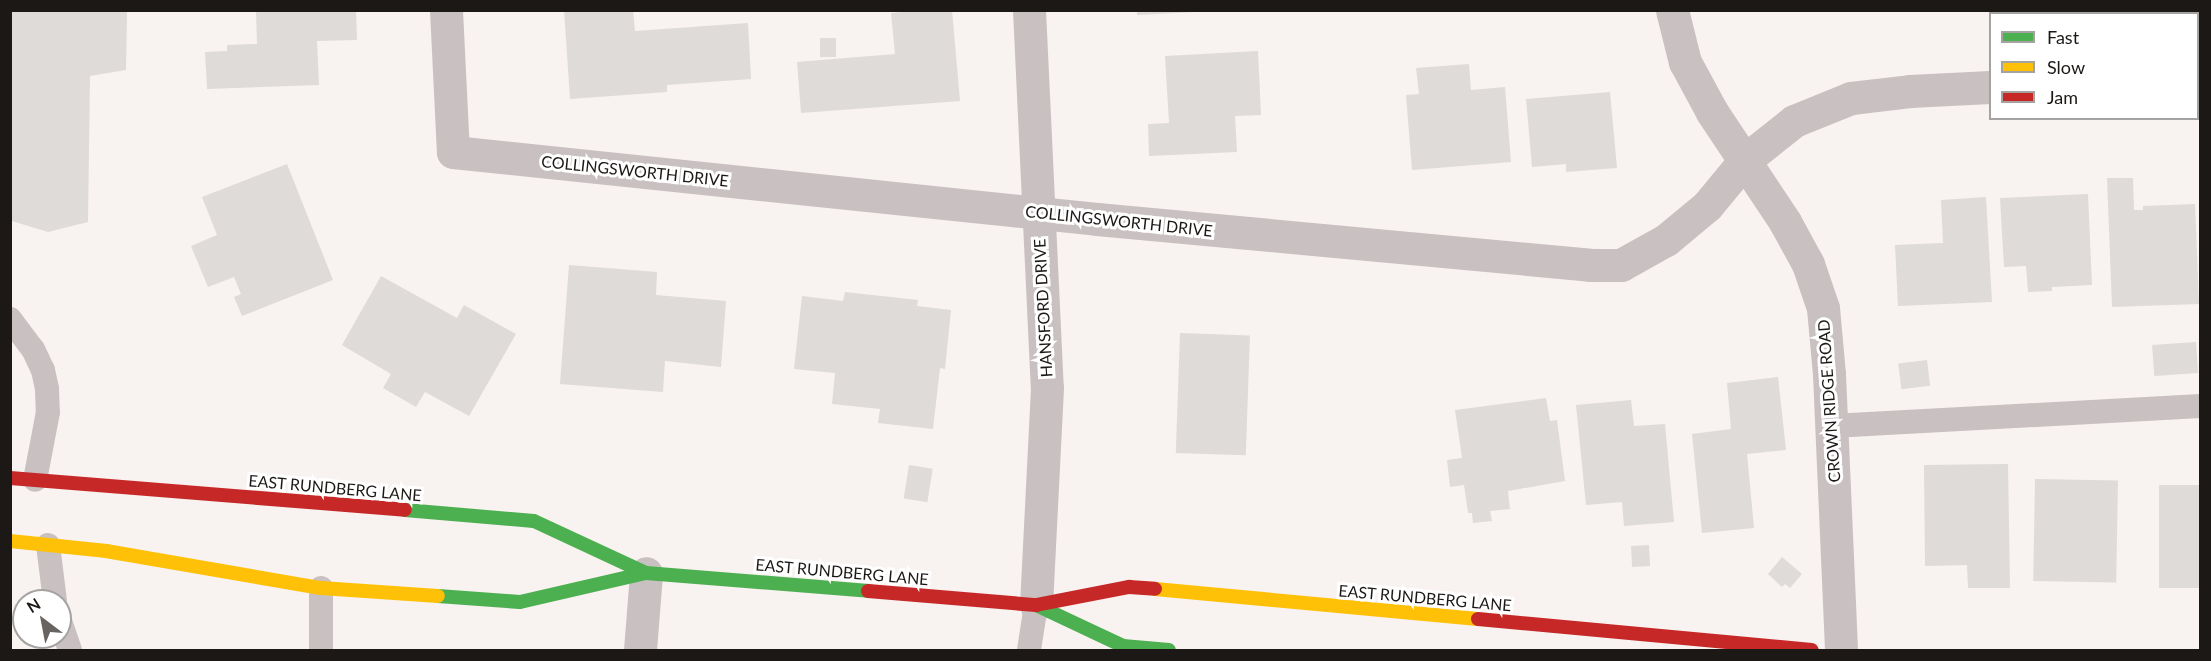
<!DOCTYPE html>
<style>
body{margin:0}
#map{position:relative;width:2211px;height:661px;overflow:hidden;background:#f8f2f0;font-family:Lato,sans-serif}
div>[style]{position:absolute}
[style*='--x']{left:calc(var(--x)*1px);top:calc(var(--y)*1px);width:calc(var(--w)*1px);rotate:calc(var(--a)*1deg)}
.building>*{inset:0;background:#dfdbd9;transform-origin:0 0}
.lane>*{height:24px;margin:-12px;padding:0 12px;transform-origin:12px;border-radius:12px;background:#c9c1c1}
.street>*{height:33px;margin:-16.5px;padding:0 16.5px;transform-origin:16.5px;border-radius:16.5px;background:#c9c1c1}
.fast>*{height:14px;margin:-7px;padding:0 7px;transform-origin:7px;border-radius:7px;background:#4caf50}
.slow>*{height:14px;margin:-7px;padding:0 7px;transform-origin:7px;border-radius:7px;background:#ffc107}
.jam>*{height:14px;margin:-7px;padding:0 7px;transform-origin:7px;border-radius:7px;background:#c62828}
span{translate:-50% -50%;white-space:nowrap;text-align:center;line-height:1.15;-webkit-text-stroke:6px #fff;paint-order:stroke}
.street-label{font-size:16px;color:#1b1816}
.frame{position:absolute;inset:0;border:12px solid #1b1816;pointer-events:none}
.legend{position:absolute;left:1989px;top:12px;width:210px;height:108px;box-sizing:border-box;background:#fff;border:2px solid #a4a3a2;margin:0;padding:8px 10px;list-style:none;font-size:18px;color:#1b1816}
.legend li{display:flex;align-items:center;gap:12px;height:30px}
.legend b{width:30px;border:2px solid #a4a3a2}
.north{position:absolute;left:12px;top:589px;width:60px;height:60px;box-sizing:border-box;background:#fff;border:2px solid #a4a3a2;border-radius:50%;rotate:328deg;font-size:16px;font-weight:700;line-height:24px;text-align:center;color:#1b1816}
.north::after{content:'';display:block;margin:auto;width:21px;height:27px;background:#686462;clip-path:polygon(50% 0,100% 100%,50% 72%,0 100%)}
</style>
<div id="map">
<div class="building">
<div style="clip-path:polygon(10px 10px,127px 10px,126px 70px,90px 76px,88px 222px,48px 232px,12px 221px)"></div>
<div style="clip-path:polygon(256px 10px,356px 10px,357px 40px,317px 41px,319px 85px,207px 89px,205px 52px,227px 51px,227px 45px,257px 44px)"></div>
<div style="clip-path:polygon(564px 10px,633px 10px,635px 31px,748px 23px,751px 79px,667px 85px,667px 92px,570px 99px)"></div>
<div style="clip-path:polygon(925px 10px,952px 10px,960px 101px,801px 113px,797px 62px,895px 54px,891px 13px)"></div>
<div style="clip-path:polygon(1137px 10px,1196px 10px,1196px 12px,1137px 15px)"></div>
<div style="left:820px;top:38px;width:16px;height:19px"></div>
<div style="clip-path:polygon(1258px 51px,1261px 115px,1235px 116px,1237px 152px,1149px 156px,1148px 124px,1169px 123px,1165px 56px)"></div>
<div style="clip-path:polygon(1469px 64px,1471px 90px,1505px 87px,1511px 162px,1412px 170px,1406px 95px,1419px 94px,1416px 68px)"></div>
<div style="clip-path:polygon(1610px 92px,1617px 168px,1566px 172px,1566px 164px,1532px 167px,1526px 99px)"></div>
<div style="clip-path:polygon(287px 164px,333px 280px,242px 316px,234px 297px,241px 294px,234px 277px,208px 287px,191px 246px,217px 235px,202px 197px)"></div>
<div style="clip-path:polygon(2107px 178px,2133px 178px,2134px 210px,2143px 210px,2143px 206px,2195px 204px,2199px 304px,2112px 307px)"></div>
<div style="clip-path:polygon(2088px 194px,2092px 285px,2052px 287px,2052px 291px,2028px 292px,2026px 266px,2004px 267px,2000px 198px)"></div>
<div style="clip-path:polygon(1986px 197px,1992px 302px,1898px 306px,1895px 245px,1943px 243px,1941px 200px)"></div>
<div style="clip-path:polygon(569px 265px,657px 272px,656px 295px,726px 301px,721px 367px,665px 361px,663px 392px,560px 384px)"></div>
<div style="clip-path:polygon(381px 276px,457px 318px,464px 305px,516px 334px,469px 416px,425px 392px,416px 407px,383px 388px,391px 374px,342px 345px)"></div>
<div style="clip-path:polygon(845px 292px,918px 300px,917px 306px,951px 310px,945px 369px,940px 368px,933px 429px,878px 423px,880px 409px,832px 404px,835px 373px,794px 369px,802px 296px,843px 301px)"></div>
<div style="left:1180px;top:333px;width:70px;height:120px;rotate:2deg"></div>
<div style="left:2196px;top:342px;width:31px;height:44px;rotate:86deg"></div>
<div style="left:1927px;top:360px;width:26px;height:29px;rotate:83deg"></div>
<div style="clip-path:polygon(1778px 377px,1786px 450px,1747px 454px,1754px 528px,1702px 533px,1692px 434px,1731px 429px,1727px 383px)"></div>
<div style="clip-path:polygon(1546px 398px,1550px 421px,1557px 420px,1565px 481px,1508px 491px,1510px 509px,1490px 511px,1492px 521px,1473px 523px,1472px 513px,1468px 513px,1464px 485px,1450px 487px,1447px 460px,1462px 458px,1455px 410px)"></div>
<div style="clip-path:polygon(1631px 400px,1634px 426px,1665px 424px,1674px 522px,1624px 526px,1622px 502px,1586px 505px,1576px 405px)"></div>
<div style="clip-path:polygon(2008px 464px,2010px 588px,1968px 588px,1967px 565px,1925px 566px,1924px 465px)"></div>
<div style="left:909px;top:465px;width:24px;height:34px;rotate:9deg"></div>
<div style="left:2035px;top:479px;width:83px;height:102px;rotate:1deg"></div>
<div style="left:2159px;top:485px;width:41px;height:103px"></div>
<div style="left:1649px;top:545px;width:21px;height:18px;rotate:87deg"></div>
<div style="clip-path:polygon(1782px 557px,1802px 574px,1790px 588px,1785px 584px,1782px 587px,1768px 574px)"></div>
</div>
<div class="lane">
<div style="--x:10;--y:319;--w:38;--a:53"></div>
<div style="--x:33;--y:349;--w:23;--a:65"></div>
<div style="--x:43;--y:370;--w:19;--a:78"></div>
<div style="--x:47;--y:389;--w:23;--a:88"></div>
<div style="--x:48;--y:412;--w:69;--a:100.8"></div>
<div style="--x:1832;--y:426;--w:369;--a:-3.1"></div>
<div style="--x:48;--y:545;--w:56;--a:82.9"></div>
<div style="--x:60;--y:621;--w:31;--a:71"></div>
<div style="--x:321;--y:650;--w:62;--a:-90"></div>
<div style="--x:1029;--y:650;--w:46;--a:-81.2"></div>
</div>
<div class="street">
<div style="--x:446;--y:10;--w:142;--a:87.2"></div>
<div style="--x:453;--y:152;--w:647;--a:5.94"></div>
<div style="--x:1097;--y:219;--w:495;--a:5.3"></div>
<div style="--x:1590;--y:265;--w:31;--a:0"></div>
<div style="--x:1621;--y:265;--w:51;--a:-29.1"></div>
<div style="--x:1666;--y:240;--w:53;--a:-39.7"></div>
<div style="--x:1707;--y:206;--w:60;--a:-50.4"></div>
<div style="--x:1745;--y:160;--w:63;--a:-38.5"></div>
<div style="--x:1794;--y:121;--w:61;--a:-22"></div>
<div style="--x:1851;--y:98;--w:59;--a:-6.8"></div>
<div style="--x:1910;--y:91;--w:80;--a:-2.9"></div>
<div style="--x:1029;--y:10;--w:378;--a:87.3"></div>
<div style="--x:1047;--y:388;--w:217;--a:92.9"></div>
<div style="--x:1672;--y:10;--w:54;--a:76"></div>
<div style="--x:1685;--y:62;--w:57;--a:61.6"></div>
<div style="--x:1712;--y:112;--w:132;--a:56.4"></div>
<div style="--x:1785;--y:222;--w:48;--a:61.3"></div>
<div style="--x:1808;--y:264;--w:46;--a:71.2"></div>
<div style="--x:1823;--y:308;--w:66;--a:84.8"></div>
<div style="--x:1829;--y:374;--w:276;--a:87.5"></div>
<div style="--x:2198;--y:77;--w:2;--a:0"></div>
<div style="--x:640;--y:650;--w:77;--a:-85.5"></div>
</div>
<div class="fast">
<div style="--x:405;--y:510;--w:129;--a:4.9"></div>
<div style="--x:534;--y:521;--w:123;--a:24.9"></div>
<div style="--x:438;--y:596;--w:82;--a:4.2"></div>
<div style="--x:520;--y:602;--w:129;--a:-13"></div>
<div style="--x:646;--y:573;--w:223;--a:4.6"></div>
<div style="--x:1036;--y:605;--w:96;--a:25.2"></div>
<div style="--x:1123;--y:646;--w:46;--a:5"></div>
</div>
<div class="slow">
<div style="--x:10;--y:541;--w:97;--a:5.9"></div>
<div style="--x:106;--y:551;--w:218;--a:9.8"></div>
<div style="--x:321;--y:588;--w:117;--a:3.9"></div>
<div style="--x:1155;--y:589;--w:324;--a:5.3"></div>
</div>
<div class="jam">
<div style="--x:10;--y:478;--w:396;--a:4.6"></div>
<div style="--x:868;--y:591;--w:169;--a:4.8"></div>
<div style="--x:1036;--y:605;--w:95;--a:-11"></div>
<div style="--x:1129;--y:587;--w:26;--a:4"></div>
<div style="--x:1478;--y:619;--w:335;--a:5.3"></div>
</div>
<div class="street-label">
<span style="left:635px;top:171px;rotate:6deg">COLLINGSWORTH DRIVE</span>
<span style="left:1119px;top:221px;rotate:6deg">COLLINGSWORTH DRIVE</span>
<span style="left:1043px;top:308px;rotate:-93deg">HANSFORD DRIVE</span>
<span style="left:1829px;top:401px;rotate:-94deg">CROWN RIDGE ROAD</span>
<span style="left:335px;top:488px;rotate:5deg">EAST RUNDBERG LANE</span>
<span style="left:842px;top:572px;rotate:5deg">EAST RUNDBERG LANE</span>
<span style="left:1425px;top:598px;rotate:5deg">EAST RUNDBERG LANE</span>
</div>
<div class="frame"></div>
<ul class="legend">
<li><b style="height:8px;background:#4caf50"></b>Fast</li>
<li><b style="height:8px;background:#ffc107"></b>Slow</li>
<li><b style="height:8px;background:#c62828"></b>Jam</li>
</ul>
<div class="north">N</div>
</div>
